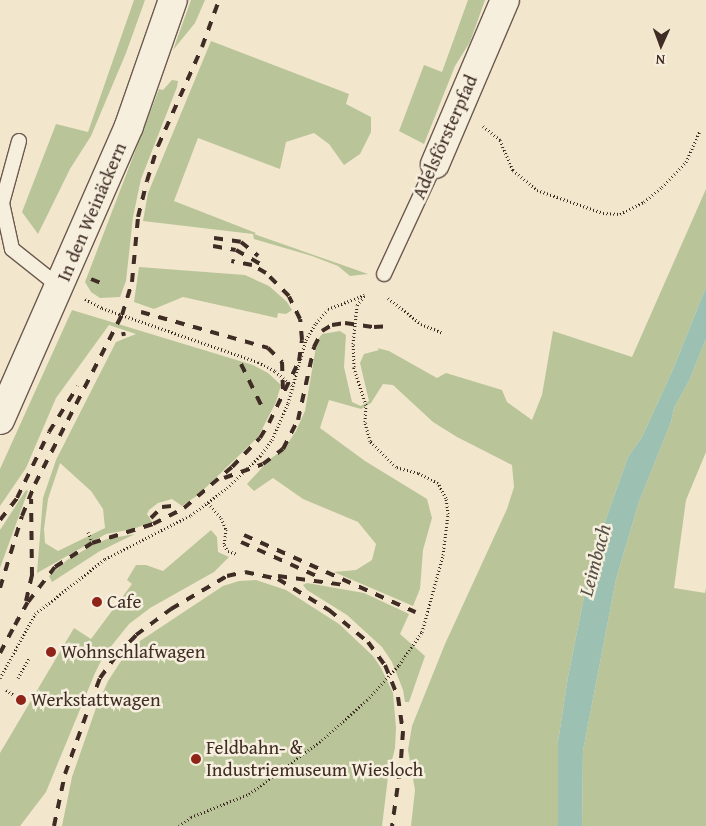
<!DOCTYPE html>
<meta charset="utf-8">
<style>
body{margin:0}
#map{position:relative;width:706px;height:826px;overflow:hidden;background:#f2e6cd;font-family:"Gentium Book Plus",serif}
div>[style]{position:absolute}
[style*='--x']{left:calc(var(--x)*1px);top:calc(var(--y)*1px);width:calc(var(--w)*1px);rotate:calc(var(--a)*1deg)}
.green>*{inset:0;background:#b9c599}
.water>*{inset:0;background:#9cc0b1}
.path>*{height:3px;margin-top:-1.5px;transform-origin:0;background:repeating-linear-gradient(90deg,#3f2c25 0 1px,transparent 0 3.5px)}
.roads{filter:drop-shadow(1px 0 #6c5a4f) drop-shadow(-1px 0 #6c5a4f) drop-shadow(0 1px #6c5a4f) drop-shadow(0 -1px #6c5a4f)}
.lane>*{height:14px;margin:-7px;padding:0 7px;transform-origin:7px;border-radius:7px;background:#f7efde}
.street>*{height:28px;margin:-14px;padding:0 14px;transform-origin:14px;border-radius:14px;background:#f7efde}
.rail>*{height:4px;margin-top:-2px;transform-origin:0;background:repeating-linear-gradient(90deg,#3f2c25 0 9px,transparent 0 18px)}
.dots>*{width:14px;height:14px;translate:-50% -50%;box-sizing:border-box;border:2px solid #f7efde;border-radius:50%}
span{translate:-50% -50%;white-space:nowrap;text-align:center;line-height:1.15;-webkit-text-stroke:5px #f7efde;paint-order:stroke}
.street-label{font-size:19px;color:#3f2c25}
.poi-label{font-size:19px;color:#3f2c25}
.left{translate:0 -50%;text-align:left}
.water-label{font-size:20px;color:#565148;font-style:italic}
.north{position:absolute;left:636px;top:20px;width:50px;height:50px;-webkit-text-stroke:4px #f7efde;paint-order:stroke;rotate:182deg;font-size:14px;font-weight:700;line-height:20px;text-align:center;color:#3f2c25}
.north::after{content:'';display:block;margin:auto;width:18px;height:22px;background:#3f2c25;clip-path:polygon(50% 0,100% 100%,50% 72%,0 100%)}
</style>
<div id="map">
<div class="green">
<div style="clip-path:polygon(134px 0,145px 0,126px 53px,91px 136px,70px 169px,38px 234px,22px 212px,56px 124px,88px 132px)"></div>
<div style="clip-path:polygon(191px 0,205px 0,195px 23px,173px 50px)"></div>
<div style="clip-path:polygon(468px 0,485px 0,470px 42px,455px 66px,424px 144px,399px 131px,424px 65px,442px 72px)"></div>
<div style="clip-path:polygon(211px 41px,349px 94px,346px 104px,371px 117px,371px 132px,360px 154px,344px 165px,329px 144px,314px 133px,286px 142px,280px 169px,198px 138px,174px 201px,256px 233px,254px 234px,368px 274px,350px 276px,338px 266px,312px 256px,254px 239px,253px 234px,143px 221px,148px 193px)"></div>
<div style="clip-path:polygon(172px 80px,178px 81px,177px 87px,141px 179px,133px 217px,126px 281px,120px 297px,100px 298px,91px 292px,85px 282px,159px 89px,163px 90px)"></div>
<div style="clip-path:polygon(706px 189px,706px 287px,674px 367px,642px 437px,628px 457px,606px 519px,587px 582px,568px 677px,558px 742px,558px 826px,411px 826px,415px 790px,408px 750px,412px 726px,445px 644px,507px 509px,514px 487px,512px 465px,457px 437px,433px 422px,393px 385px,383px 384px,371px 403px,361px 409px,329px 400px,320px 428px,365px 461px,427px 499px,432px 518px,423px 550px,420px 589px,413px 606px,334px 572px,356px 570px,372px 560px,376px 544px,358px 522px,303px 499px,273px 478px,254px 491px,247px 484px,270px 459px,284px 449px,296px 431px,305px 411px,317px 341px,322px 334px,340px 331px,346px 335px,344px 367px,352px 402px,361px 406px,369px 401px,360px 363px,364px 354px,379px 350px,377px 348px,389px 351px,437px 378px,446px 373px,502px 390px,507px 402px,532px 420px,542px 395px,553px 331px,632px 357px)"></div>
<div style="clip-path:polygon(139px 267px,245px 275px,269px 286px,287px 302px,292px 310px,286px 314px,278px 313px,277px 318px,183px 297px,154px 309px,134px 302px)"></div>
<div style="clip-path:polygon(evenodd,72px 310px,253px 365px,268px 373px,281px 385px,276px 402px,258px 437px,198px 495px,182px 506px,172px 499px,158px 503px,149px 510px,147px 514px,152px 522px,133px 529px,106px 534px,37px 573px,43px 498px,56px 460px,116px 342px,136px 334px,109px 325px,56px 398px,26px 468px,0 506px,0 469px,72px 310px,60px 463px,91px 491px,103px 509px,105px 528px,58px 551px,45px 543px,44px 529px,48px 499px,60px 463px)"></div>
<div style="clip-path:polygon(706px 339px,706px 452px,686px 500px,674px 588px,705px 593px,706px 588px,706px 826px,582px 826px,583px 751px,616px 579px,639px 502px,671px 422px,674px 408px,689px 381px)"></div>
<div style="clip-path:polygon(26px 490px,28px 491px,0 568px,0 530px)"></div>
<div style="clip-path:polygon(211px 530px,217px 537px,218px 552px,229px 557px,214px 572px,150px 608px,129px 624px,104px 655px,95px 673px,46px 792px,20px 826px,0 826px,0 753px,74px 628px,91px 639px,132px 584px,127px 580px,136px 565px,146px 565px,163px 571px)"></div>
<div style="clip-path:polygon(135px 534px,100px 551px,52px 582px,49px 576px,67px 560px,93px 545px,107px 539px)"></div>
<div style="clip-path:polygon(256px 580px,286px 590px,339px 624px,373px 656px,381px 668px,393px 693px,396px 728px,395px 748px,388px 777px,382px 826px,62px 826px,72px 777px,96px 708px,108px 681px,123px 658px,140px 641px,223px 586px,239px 581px)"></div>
<div style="clip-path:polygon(307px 583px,364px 593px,409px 614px,400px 634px,425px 656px,409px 702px,405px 702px,403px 690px,392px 662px,382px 647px,347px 615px,307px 590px,303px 585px)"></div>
</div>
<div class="water">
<div style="clip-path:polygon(706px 287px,706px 339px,689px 381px,674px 408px,671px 422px,639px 502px,616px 579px,583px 751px,582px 826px,558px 826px,558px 742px,568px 677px,587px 582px,606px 519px,628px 457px,642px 437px,674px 367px)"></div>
</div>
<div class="path">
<div style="--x:483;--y:126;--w:22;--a:39"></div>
<div style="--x:500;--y:140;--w:33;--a:67"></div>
<div style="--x:513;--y:170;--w:31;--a:40"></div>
<div style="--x:537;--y:190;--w:70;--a:19.2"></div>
<div style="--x:603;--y:213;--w:17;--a:3"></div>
<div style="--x:620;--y:214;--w:27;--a:-27"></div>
<div style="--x:644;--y:202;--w:23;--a:-40"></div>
<div style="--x:662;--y:187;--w:35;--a:-46"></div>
<div style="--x:686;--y:162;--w:34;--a:-66"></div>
<div style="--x:388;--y:298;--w:42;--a:38.2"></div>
<div style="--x:421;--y:324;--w:22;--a:22"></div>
<div style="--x:85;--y:299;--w:19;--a:28"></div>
<div style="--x:102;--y:308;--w:165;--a:19.1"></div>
<div style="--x:258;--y:362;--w:19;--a:28"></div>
<div style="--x:275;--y:371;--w:23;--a:40"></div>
<div style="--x:208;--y:503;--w:20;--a:49"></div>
<div style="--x:221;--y:518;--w:12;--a:66"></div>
<div style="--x:226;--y:529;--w:16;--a:97"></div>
<div style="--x:224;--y:545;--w:7;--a:56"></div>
<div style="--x:228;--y:551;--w:9;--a:18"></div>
<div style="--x:88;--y:532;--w:8;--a:67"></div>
<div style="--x:0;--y:678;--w:73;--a:-61.3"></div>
<div style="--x:35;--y:614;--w:89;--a:-38.2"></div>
<div style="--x:105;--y:559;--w:97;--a:-27.1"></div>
<div style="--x:191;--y:515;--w:45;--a:-36.9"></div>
<div style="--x:227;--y:488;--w:46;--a:-44.1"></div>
<div style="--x:260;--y:456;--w:20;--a:-53"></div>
<div style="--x:272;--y:440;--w:40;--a:-66.6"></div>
<div style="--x:288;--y:403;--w:66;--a:-74.1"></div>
<div style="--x:306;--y:340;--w:20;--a:-60"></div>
<div style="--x:316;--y:323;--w:18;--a:-49"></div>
<div style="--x:328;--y:309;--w:39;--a:-21"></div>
<div style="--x:18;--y:678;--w:23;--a:-61"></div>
<div style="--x:6;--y:690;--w:9;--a:32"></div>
<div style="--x:179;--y:826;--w:15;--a:-37"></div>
<div style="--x:191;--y:817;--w:62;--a:-21.6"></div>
<div style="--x:249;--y:794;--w:91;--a:-36.5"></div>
<div style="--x:322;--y:740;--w:60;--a:-41.6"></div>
<div style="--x:367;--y:700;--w:47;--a:-47.6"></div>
<div style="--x:399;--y:665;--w:40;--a:-55.1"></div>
<div style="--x:422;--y:632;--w:80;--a:-74.7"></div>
<div style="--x:443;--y:555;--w:41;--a:-83"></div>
<div style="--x:448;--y:514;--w:16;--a:-97"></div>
<div style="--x:446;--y:498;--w:17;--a:-118"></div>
<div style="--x:438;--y:483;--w:22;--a:-153"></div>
<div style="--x:418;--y:473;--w:23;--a:-165"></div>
<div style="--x:396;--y:467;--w:37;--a:-135"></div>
<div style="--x:370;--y:441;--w:20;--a:-105"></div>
<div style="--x:365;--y:422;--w:17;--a:-87"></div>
<div style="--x:366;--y:405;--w:40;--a:-108"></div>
<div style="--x:354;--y:367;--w:23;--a:-92"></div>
<div style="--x:353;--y:344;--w:39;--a:-84"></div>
<div style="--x:357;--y:305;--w:13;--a:-51"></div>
</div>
<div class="roads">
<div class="lane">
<div style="--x:19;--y:141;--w:64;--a:105.3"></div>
<div style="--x:2;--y:203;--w:47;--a:77.7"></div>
<div style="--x:12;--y:249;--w:61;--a:38.4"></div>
<div style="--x:384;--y:274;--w:121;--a:-65.1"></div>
</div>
<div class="street">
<div style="--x:435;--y:164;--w:178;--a:-66.9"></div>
<div style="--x:0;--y:420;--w:321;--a:-66.3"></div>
<div style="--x:129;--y:126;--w:133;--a:-70.8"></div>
</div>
</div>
<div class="rail">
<div style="--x:214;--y:238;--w:27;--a:8"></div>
<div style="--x:241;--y:242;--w:22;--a:39"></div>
<div style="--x:213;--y:246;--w:23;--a:10"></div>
<div style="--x:236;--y:250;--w:30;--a:30"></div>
<div style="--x:91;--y:279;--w:16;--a:22"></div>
<div style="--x:141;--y:312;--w:132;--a:15.8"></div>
<div style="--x:268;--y:348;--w:20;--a:45"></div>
<div style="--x:282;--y:362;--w:28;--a:88"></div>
<div style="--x:374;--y:327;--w:18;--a:-3"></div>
<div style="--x:123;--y:332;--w:4;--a:76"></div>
<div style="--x:241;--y:364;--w:50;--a:63.9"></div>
<div style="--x:224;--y:478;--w:41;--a:-19.7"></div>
<div style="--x:263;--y:464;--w:25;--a:-37"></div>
<div style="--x:283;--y:449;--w:33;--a:-63"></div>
<div style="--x:298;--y:420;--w:75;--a:-77.6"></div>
<div style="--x:314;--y:347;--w:18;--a:-63"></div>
<div style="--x:322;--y:331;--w:12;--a:-31"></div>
<div style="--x:332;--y:325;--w:13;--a:-9"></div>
<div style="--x:345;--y:323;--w:28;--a:8"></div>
<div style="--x:151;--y:518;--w:16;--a:-45"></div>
<div style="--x:162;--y:507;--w:18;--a:-6"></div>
<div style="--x:0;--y:520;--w:28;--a:-52"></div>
<div style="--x:17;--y:498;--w:73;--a:-64.1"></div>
<div style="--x:49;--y:432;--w:54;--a:-57.8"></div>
<div style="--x:244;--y:535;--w:188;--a:24.2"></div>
<div style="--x:241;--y:542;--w:88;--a:24.2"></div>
<div style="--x:278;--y:576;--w:68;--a:7.7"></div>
<div style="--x:0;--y:588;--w:75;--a:-73"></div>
<div style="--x:22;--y:516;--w:35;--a:-68"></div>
<div style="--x:35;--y:484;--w:190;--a:-62.8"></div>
<div style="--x:122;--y:315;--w:34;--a:-73"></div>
<div style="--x:132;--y:282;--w:65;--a:-84.7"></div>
<div style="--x:138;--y:217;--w:37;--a:-76"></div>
<div style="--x:147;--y:181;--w:37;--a:-73"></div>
<div style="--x:158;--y:146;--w:108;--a:-66"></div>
<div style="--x:202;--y:47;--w:50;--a:-70.1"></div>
<div style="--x:26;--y:601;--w:26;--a:-77"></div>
<div style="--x:32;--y:576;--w:77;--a:-90.7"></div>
<div style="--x:15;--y:625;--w:26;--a:-61"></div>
<div style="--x:28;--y:602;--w:44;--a:-52.4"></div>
<div style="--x:55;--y:567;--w:44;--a:-33"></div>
<div style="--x:92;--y:543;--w:64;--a:-17.3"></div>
<div style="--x:153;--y:524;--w:35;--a:-27"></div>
<div style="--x:184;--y:508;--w:63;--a:-40.5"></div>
<div style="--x:232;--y:467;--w:40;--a:-46"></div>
<div style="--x:260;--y:438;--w:17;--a:-59"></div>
<div style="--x:269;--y:423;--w:69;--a:-64.2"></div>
<div style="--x:299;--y:361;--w:21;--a:-82"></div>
<div style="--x:302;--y:340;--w:21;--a:-95"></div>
<div style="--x:300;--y:319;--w:25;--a:-116"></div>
<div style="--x:289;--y:296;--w:33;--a:-135"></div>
<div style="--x:266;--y:273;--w:16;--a:-150"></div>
<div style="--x:252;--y:265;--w:21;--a:-169"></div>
<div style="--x:0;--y:653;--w:38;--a:-62"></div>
<div style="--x:54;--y:826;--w:53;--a:-78.1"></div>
<div style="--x:65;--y:774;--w:74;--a:-70.3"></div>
<div style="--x:90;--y:704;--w:28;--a:-69"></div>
<div style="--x:100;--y:678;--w:29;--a:-54"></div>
<div style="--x:117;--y:655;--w:28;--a:-46"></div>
<div style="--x:136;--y:635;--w:44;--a:-36.6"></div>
<div style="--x:171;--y:609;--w:65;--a:-30.5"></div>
<div style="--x:227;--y:576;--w:18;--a:-13"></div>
<div style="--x:245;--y:572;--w:34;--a:12"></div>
<div style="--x:278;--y:579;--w:60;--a:31.3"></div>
<div style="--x:329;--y:610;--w:50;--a:39.4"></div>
<div style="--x:368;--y:642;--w:29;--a:54"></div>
<div style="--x:385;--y:665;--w:35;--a:68"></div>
<div style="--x:398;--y:697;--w:34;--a:82"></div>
<div style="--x:403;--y:731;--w:39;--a:94"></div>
<div style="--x:400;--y:770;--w:57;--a:98.1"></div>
</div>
<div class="dots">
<div style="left:97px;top:602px;background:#8f2418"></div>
<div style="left:51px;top:652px;background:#8f2418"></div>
<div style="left:21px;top:700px;background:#8f2418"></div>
<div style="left:196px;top:759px;background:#8f2418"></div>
</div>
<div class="street-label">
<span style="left:445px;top:137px;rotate:-66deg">Adelsförsterpfad</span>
<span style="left:92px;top:212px;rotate:-67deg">In den Weinäckern</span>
</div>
<div class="poi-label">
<span class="left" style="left:107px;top:602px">Cafe</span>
<span class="left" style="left:61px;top:652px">Wohnschlafwagen</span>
<span class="left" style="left:31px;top:700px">Werkstattwagen</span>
<span class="left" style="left:206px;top:759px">Feldbahn- &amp;<br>Industriemuseum Wiesloch</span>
</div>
<div class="water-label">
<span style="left:594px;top:560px;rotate:-75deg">Leimbach</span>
</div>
<div class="north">N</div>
</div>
